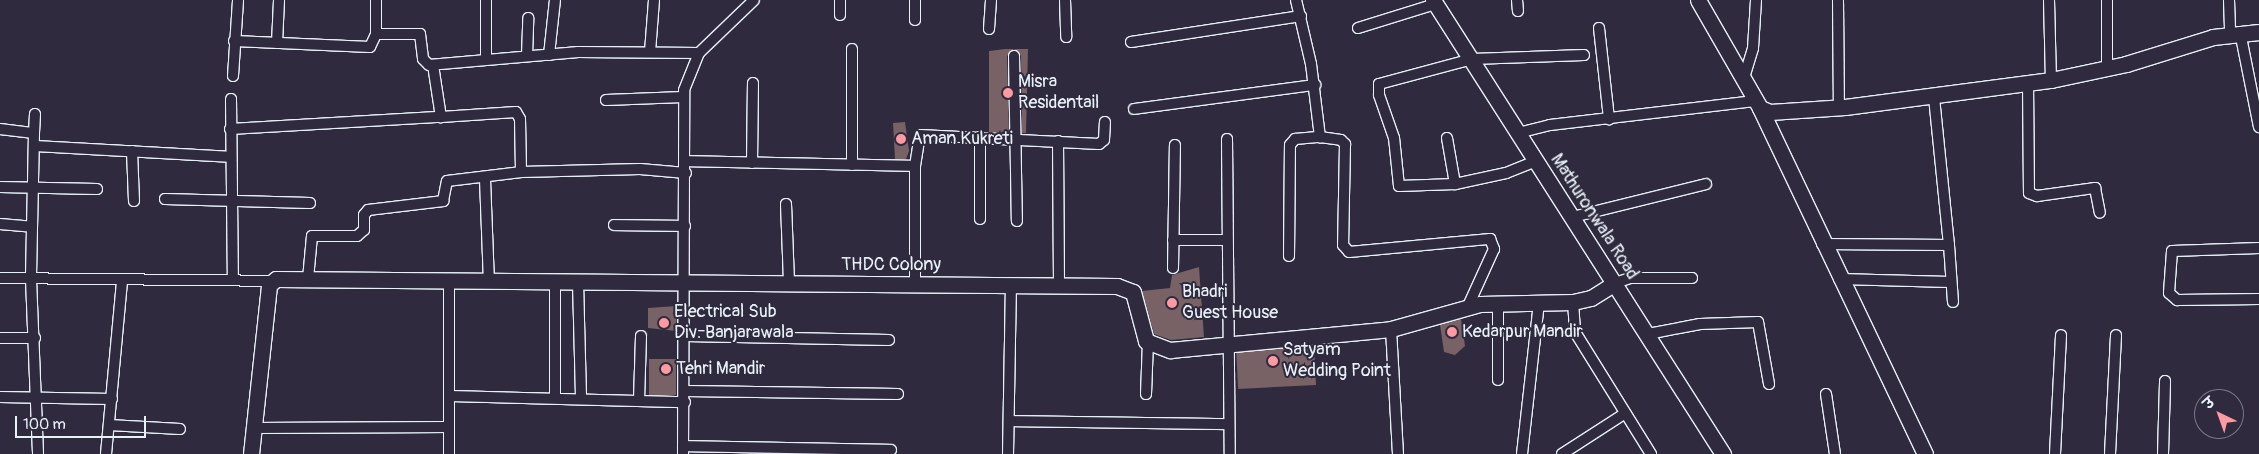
<!DOCTYPE html>
<meta charset="utf-8">
<style>
body{margin:0}
#map{position:relative;width:2259px;height:454px;overflow:hidden;background:#2f2a3d;font-family:Pangolin,"Playpen Sans Deva",sans-serif}
div>[style]{position:absolute}
[style*='--x']{left:calc(var(--x)*1px);top:calc(var(--y)*1px);width:calc(var(--w)*1px);rotate:calc(var(--a)*1deg)}
.building>*{inset:0;background:#786265;transform-origin:0 0}
.roads{filter:drop-shadow(1px 0 #e8f1f8) drop-shadow(-1px 0 #e8f1f8) drop-shadow(0 1px #e8f1f8) drop-shadow(0 -1px #e8f1f8)}
.street>*{height:10px;margin:-5px;padding:0 5px;transform-origin:5px;border-radius:5px;background:#2f2a3d}
.secondary>*{height:15px;margin:-7.5px;padding:0 7.5px;transform-origin:7.5px;border-radius:7.5px;background:#2f2a3d}
.dots>*{width:14px;height:14px;translate:-50% -50%;box-sizing:border-box;border:2px solid #2f2a3d;border-radius:50%}
span{translate:-50% -50%;white-space:nowrap;text-align:center;line-height:1.15;-webkit-text-stroke:4px #2f2a3d;paint-order:stroke}
.poi-label{font-size:18px;color:#e8f1f8}
.left{translate:0 -50%;text-align:left}
.street-label{font-size:18px;color:#e8f1f8}
.north{position:absolute;left:2194px;top:389px;width:50px;height:50px;box-sizing:border-box;background:#2f2a3d;border:1px solid #797a88;border-radius:50%;rotate:318deg;font-size:14px;font-weight:700;line-height:20px;text-align:center;color:#e8f1f8}
.north::after{content:'';display:block;margin:auto;width:18px;height:22px;background:#ff9aa2;clip-path:polygon(50% 0,100% 100%,50% 72%,0 100%)}
.scale{position:absolute;left:15px;top:416px;width:131px;height:22px;box-sizing:border-box;border:2px solid #e8f1f8;border-top:0;padding-left:6px;font-size:15px;line-height:18px;white-space:nowrap;color:#e8f1f8;-webkit-text-stroke:4px #2f2a3d;paint-order:stroke}
</style>
<div id="map">
<div class="building">
<div style="clip-path:polygon(1005px 49px,1028px 49px,1026px 133px,1022px 133px,1021px 56px,1014px 49px,1007px 56px,1009px 133px,989px 132px,989px 51px)"></div>
<div style="clip-path:polygon(905px 122px,909px 151px,906px 159px,895px 159px,893px 123px)"></div>
<div style="clip-path:polygon(1199px 267px,1204px 337px,1171px 340px,1154px 334px,1142px 291px,1170px 288px,1172px 275px)"></div>
<div style="clip-path:polygon(677px 306px,676px 331px,648px 328px,648px 308px)"></div>
<div style="clip-path:polygon(1461px 319px,1465px 346px,1455px 355px,1444px 352px,1440px 325px)"></div>
<div style="left:1314px;top:346px;width:39px;height:78px;rotate:87deg"></div>
<div style="left:676px;top:359px;width:36px;height:27px;rotate:90deg"></div>
</div>
<div class="roads">
<div class="street">
<div style="--x:915;--y:0;--w:20;--a:90"></div>
<div style="--x:1065;--y:0;--w:37;--a:88"></div>
<div style="--x:1296;--y:0;--w:66;--a:76.8"></div>
<div style="--x:1311;--y:64;--w:74;--a:83"></div>
<div style="--x:1320;--y:137;--w:21;--a:8"></div>
<div style="--x:1341;--y:140;--w:6;--a:45"></div>
<div style="--x:1345;--y:144;--w:101;--a:91.1"></div>
<div style="--x:1343;--y:245;--w:9;--a:49"></div>
<div style="--x:1349;--y:252;--w:142;--a:-5.3"></div>
<div style="--x:1490;--y:239;--w:11;--a:68"></div>
<div style="--x:1494;--y:249;--w:63;--a:114.5"></div>
<div style="--x:1517;--y:0;--w:11;--a:85"></div>
<div style="--x:1838;--y:0;--w:108;--a:89.5"></div>
<div style="--x:2049;--y:0;--w:80;--a:88.6"></div>
<div style="--x:2107;--y:0;--w:69;--a:90"></div>
<div style="--x:2229;--y:0;--w:34;--a:88"></div>
<div style="--x:840;--y:15;--w:15;--a:-90"></div>
<div style="--x:1358;--y:28;--w:81;--a:-17.3"></div>
<div style="--x:1599;--y:28;--w:92;--a:83.7"></div>
<div style="--x:989;--y:29;--w:29;--a:-86"></div>
<div style="--x:2240;--y:32;--w:97;--a:78.7"></div>
<div style="--x:376;--y:34;--w:44;--a:0"></div>
<div style="--x:420;--y:34;--w:25;--a:83"></div>
<div style="--x:423;--y:59;--w:8;--a:45"></div>
<div style="--x:429;--y:65;--w:150;--a:-5"></div>
<div style="--x:578;--y:52;--w:121;--a:0.5"></div>
<div style="--x:234;--y:41;--w:136;--a:2.5"></div>
<div style="--x:370;--y:47;--w:14;--a:-65"></div>
<div style="--x:376;--y:34;--w:34;--a:-90"></div>
<div style="--x:1131;--y:42;--w:172;--a:-8.7"></div>
<div style="--x:277;--y:43;--w:43;--a:-87.3"></div>
<div style="--x:650;--y:52;--w:52;--a:-85.6"></div>
<div style="--x:549;--y:55;--w:55;--a:-83.8"></div>
<div style="--x:527;--y:56;--w:38;--a:-88"></div>
<div style="--x:1014;--y:56;--w:165;--a:89"></div>
<div style="--x:486;--y:59;--w:59;--a:-90"></div>
<div style="--x:433;--y:65;--w:53;--a:81.3"></div>
<div style="--x:441;--y:117;--w:75;--a:-3.8"></div>
<div style="--x:516;--y:112;--w:8;--a:60"></div>
<div style="--x:520;--y:119;--w:53;--a:88.9"></div>
<div style="--x:233;--y:76;--w:76;--a:-86.2"></div>
<div style="--x:1743;--y:81;--w:34;--a:-73"></div>
<div style="--x:1753;--y:48;--w:48;--a:-86.4"></div>
<div style="--x:2028;--y:82;--w:111;--a:89.5"></div>
<div style="--x:2029;--y:193;--w:9;--a:21"></div>
<div style="--x:2037;--y:196;--w:59;--a:-7.9"></div>
<div style="--x:2095;--y:188;--w:25;--a:79"></div>
<div style="--x:231;--y:99;--w:181;--a:89.4"></div>
<div style="--x:606;--y:100;--w:77;--a:-2.2"></div>
<div style="--x:1134;--y:109;--w:183;--a:-7.6"></div>
<div style="--x:0;--y:129;--w:34;--a:7"></div>
<div style="--x:34;--y:133;--w:146;--a:91.2"></div>
<div style="--x:31;--y:279;--w:175;--a:87.7"></div>
<div style="--x:230;--y:129;--w:211;--a:-3.3"></div>
<div style="--x:34;--y:133;--w:19;--a:-87"></div>
<div style="--x:1518;--y:133;--w:33;--a:-14"></div>
<div style="--x:1550;--y:125;--w:204;--a:-6.7"></div>
<div style="--x:1447;--y:138;--w:47;--a:80.1"></div>
<div style="--x:1227;--y:139;--w:315;--a:89.5"></div>
<div style="--x:1058;--y:141;--w:144;--a:89.6"></div>
<div style="--x:35;--y:146;--w:194;--a:3.2"></div>
<div style="--x:132;--y:151;--w:50;--a:87.7"></div>
<div style="--x:685;--y:161;--w:230;--a:1.2"></div>
<div style="--x:1536;--y:161;--w:32;--a:158"></div>
<div style="--x:1506;--y:173;--w:52;--a:167.8"></div>
<div style="--x:1455;--y:184;--w:56;--a:178"></div>
<div style="--x:1399;--y:186;--w:48;--a:-95.9"></div>
<div style="--x:1394;--y:138;--w:46;--a:-109.2"></div>
<div style="--x:1379;--y:95;--w:11;--a:-90"></div>
<div style="--x:1379;--y:84;--w:96;--a:-15"></div>
<div style="--x:1472;--y:59;--w:112;--a:-2"></div>
<div style="--x:752;--y:163;--w:80;--a:-89.3"></div>
<div style="--x:852;--y:165;--w:116;--a:-90"></div>
<div style="--x:485;--y:179;--w:102;--a:87.8"></div>
<div style="--x:0;--y:187;--w:97;--a:1.2"></div>
<div style="--x:165;--y:199;--w:145;--a:1.6"></div>
<div style="--x:786;--y:204;--w:79;--a:87.8"></div>
<div style="--x:1573;--y:217;--w:137;--a:-13.9"></div>
<div style="--x:980;--y:219;--w:82;--a:-90"></div>
<div style="--x:0;--y:224;--w:32;--a:5"></div>
<div style="--x:614;--y:225;--w:71;--a:0.8"></div>
<div style="--x:1173;--y:240;--w:54;--a:0"></div>
<div style="--x:1822;--y:244;--w:127;--a:0.5"></div>
<div style="--x:1949;--y:245;--w:149;--a:-95.8"></div>
<div style="--x:1949;--y:245;--w:57;--a:86"></div>
<div style="--x:2259;--y:248;--w:87;--a:178"></div>
<div style="--x:2172;--y:251;--w:42;--a:94.1"></div>
<div style="--x:2169;--y:293;--w:11;--a:41"></div>
<div style="--x:2177;--y:300;--w:82;--a:-0.7"></div>
<div style="--x:1289;--y:256;--w:111;--a:-89.5"></div>
<div style="--x:1290;--y:145;--w:8;--a:-50"></div>
<div style="--x:1295;--y:139;--w:25;--a:-5"></div>
<div style="--x:1173;--y:268;--w:123;--a:-89.1"></div>
<div style="--x:0;--y:278;--w:271;--a:0.6"></div>
<div style="--x:308;--y:279;--w:43;--a:-84.7"></div>
<div style="--x:312;--y:236;--w:45;--a:0"></div>
<div style="--x:357;--y:236;--w:9;--a:-41"></div>
<div style="--x:364;--y:230;--w:15;--a:-90"></div>
<div style="--x:364;--y:215;--w:6;--a:-51"></div>
<div style="--x:368;--y:210;--w:76;--a:-6.8"></div>
<div style="--x:443;--y:201;--w:20;--a:-79"></div>
<div style="--x:447;--y:181;--w:75;--a:-6.9"></div>
<div style="--x:521;--y:172;--w:119;--a:-1.4"></div>
<div style="--x:640;--y:169;--w:46;--a:5"></div>
<div style="--x:1839;--y:279;--w:111;--a:1.5"></div>
<div style="--x:578;--y:282;--w:115;--a:88.5"></div>
<div style="--x:1615;--y:283;--w:16;--a:-18"></div>
<div style="--x:1630;--y:278;--w:62;--a:0"></div>
<div style="--x:915;--y:284;--w:118;--a:-90"></div>
<div style="--x:915;--y:166;--w:31;--a:-81"></div>
<div style="--x:920;--y:135;--w:179;--a:2.9"></div>
<div style="--x:1099;--y:144;--w:6;--a:-39"></div>
<div style="--x:1104;--y:140;--w:18;--a:-87"></div>
<div style="--x:1498;--y:302;--w:78;--a:90"></div>
<div style="--x:1573;--y:302;--w:30;--a:86"></div>
<div style="--x:1575;--y:332;--w:144;--a:58.1"></div>
<div style="--x:1391;--y:329;--w:125;--a:86.8"></div>
<div style="--x:1648;--y:334;--w:53;--a:-10.9"></div>
<div style="--x:1700;--y:324;--w:58;--a:-2"></div>
<div style="--x:1758;--y:322;--w:63;--a:79.9"></div>
<div style="--x:685;--y:336;--w:204;--a:1.1"></div>
<div style="--x:0;--y:338;--w:35;--a:0"></div>
<div style="--x:685;--y:391;--w:213;--a:0.8"></div>
<div style="--x:1146;--y:394;--w:51;--a:-87.8"></div>
<div style="--x:1826;--y:394;--w:61;--a:81.5"></div>
<div style="--x:450;--y:396;--w:235;--a:1.5"></div>
<div style="--x:0;--y:397;--w:112;--a:1"></div>
<div style="--x:555;--y:398;--w:116;--a:-90"></div>
<div style="--x:639;--y:400;--w:64;--a:-88.2"></div>
<div style="--x:1009;--y:421;--w:220;--a:0.8"></div>
<div style="--x:109;--y:425;--w:71;--a:3.2"></div>
<div style="--x:253;--y:428;--w:196;--a:-0.3"></div>
<div style="--x:683;--y:446;--w:208;--a:1.1"></div>
<div style="--x:106;--y:454;--w:175;--a:-84.7"></div>
<div style="--x:449;--y:454;--w:173;--a:-90"></div>
<div style="--x:683;--y:454;--w:364;--a:-89.8"></div>
<div style="--x:684;--y:90;--w:40;--a:-68"></div>
<div style="--x:699;--y:53;--w:76;--a:-43.9"></div>
<div style="--x:1008;--y:454;--w:169;--a:-89"></div>
<div style="--x:1522;--y:454;--w:152;--a:-83.6"></div>
<div style="--x:1562;--y:454;--w:74;--a:-32.8"></div>
<div style="--x:2055;--y:454;--w:119;--a:-87.1"></div>
<div style="--x:2110;--y:454;--w:119;--a:-87.1"></div>
<div style="--x:2163;--y:454;--w:73;--a:-88.4"></div>
</div>
<div class="secondary">
<div style="--x:1433;--y:0;--w:539;--a:57.43"></div>
<div style="--x:1698;--y:0;--w:125;--a:60.1"></div>
<div style="--x:1760;--y:108;--w:383;--a:64.5"></div>
<div style="--x:1760;--y:108;--w:11;--a:22"></div>
<div style="--x:1770;--y:112;--w:75;--a:-3.8"></div>
<div style="--x:1845;--y:107;--w:208;--a:-7.5"></div>
<div style="--x:2051;--y:80;--w:77;--a:-12"></div>
<div style="--x:2126;--y:64;--w:91;--a:-17.2"></div>
<div style="--x:2213;--y:37;--w:46;--a:-6.2"></div>
<div style="--x:251;--y:454;--w:170;--a:-83.9"></div>
<div style="--x:269;--y:285;--w:9;--a:-41"></div>
<div style="--x:276;--y:279;--w:841;--a:0.48"></div>
<div style="--x:1117;--y:286;--w:17;--a:21"></div>
<div style="--x:1133;--y:292;--w:51;--a:75.1"></div>
<div style="--x:1146;--y:341;--w:26;--a:21"></div>
<div style="--x:1170;--y:350;--w:222;--a:-5.4"></div>
<div style="--x:1391;--y:329;--w:92;--a:-15.7"></div>
<div style="--x:1480;--y:304;--w:93;--a:-1.2"></div>
<div style="--x:1573;--y:302;--w:18;--a:-13"></div>
<div style="--x:1591;--y:298;--w:28;--a:-32"></div>
</div>
</div>
<div class="dots">
<div style="left:1008px;top:93px;background:#ff9aa2"></div>
<div style="left:901px;top:139px;background:#ff9aa2"></div>
<div style="left:1172px;top:303px;background:#ff9aa2"></div>
<div style="left:664px;top:323px;background:#ff9aa2"></div>
<div style="left:1452px;top:332px;background:#ff9aa2"></div>
<div style="left:1273px;top:361px;background:#ff9aa2"></div>
<div style="left:666px;top:369px;background:#ff9aa2"></div>
</div>
<div class="poi-label">
<span class="left" style="left:1018px;top:93px">Misra<br>Residentail</span>
<span class="left" style="left:911px;top:139px">Aman Kukreti</span>
<span class="left" style="left:1182px;top:303px">Bhadri<br>Guest House</span>
<span class="left" style="left:674px;top:323px">Electrical Sub<br>Div. Banjarawala</span>
<span class="left" style="left:1462px;top:332px">Kedarpur Mandir</span>
<span class="left" style="left:1283px;top:361px">Satyam<br>Wedding Point</span>
<span class="left" style="left:676px;top:369px">Tehri Mandir</span>
</div>
<div class="street-label">
<span style="left:1594px;top:217px;rotate:57deg">Mathuronwala Road</span>
<span style="left:891px;top:265px">THDC Colony</span>
</div>
<div class="north">उ</div>
<div class="scale">100 m</div>
</div>
